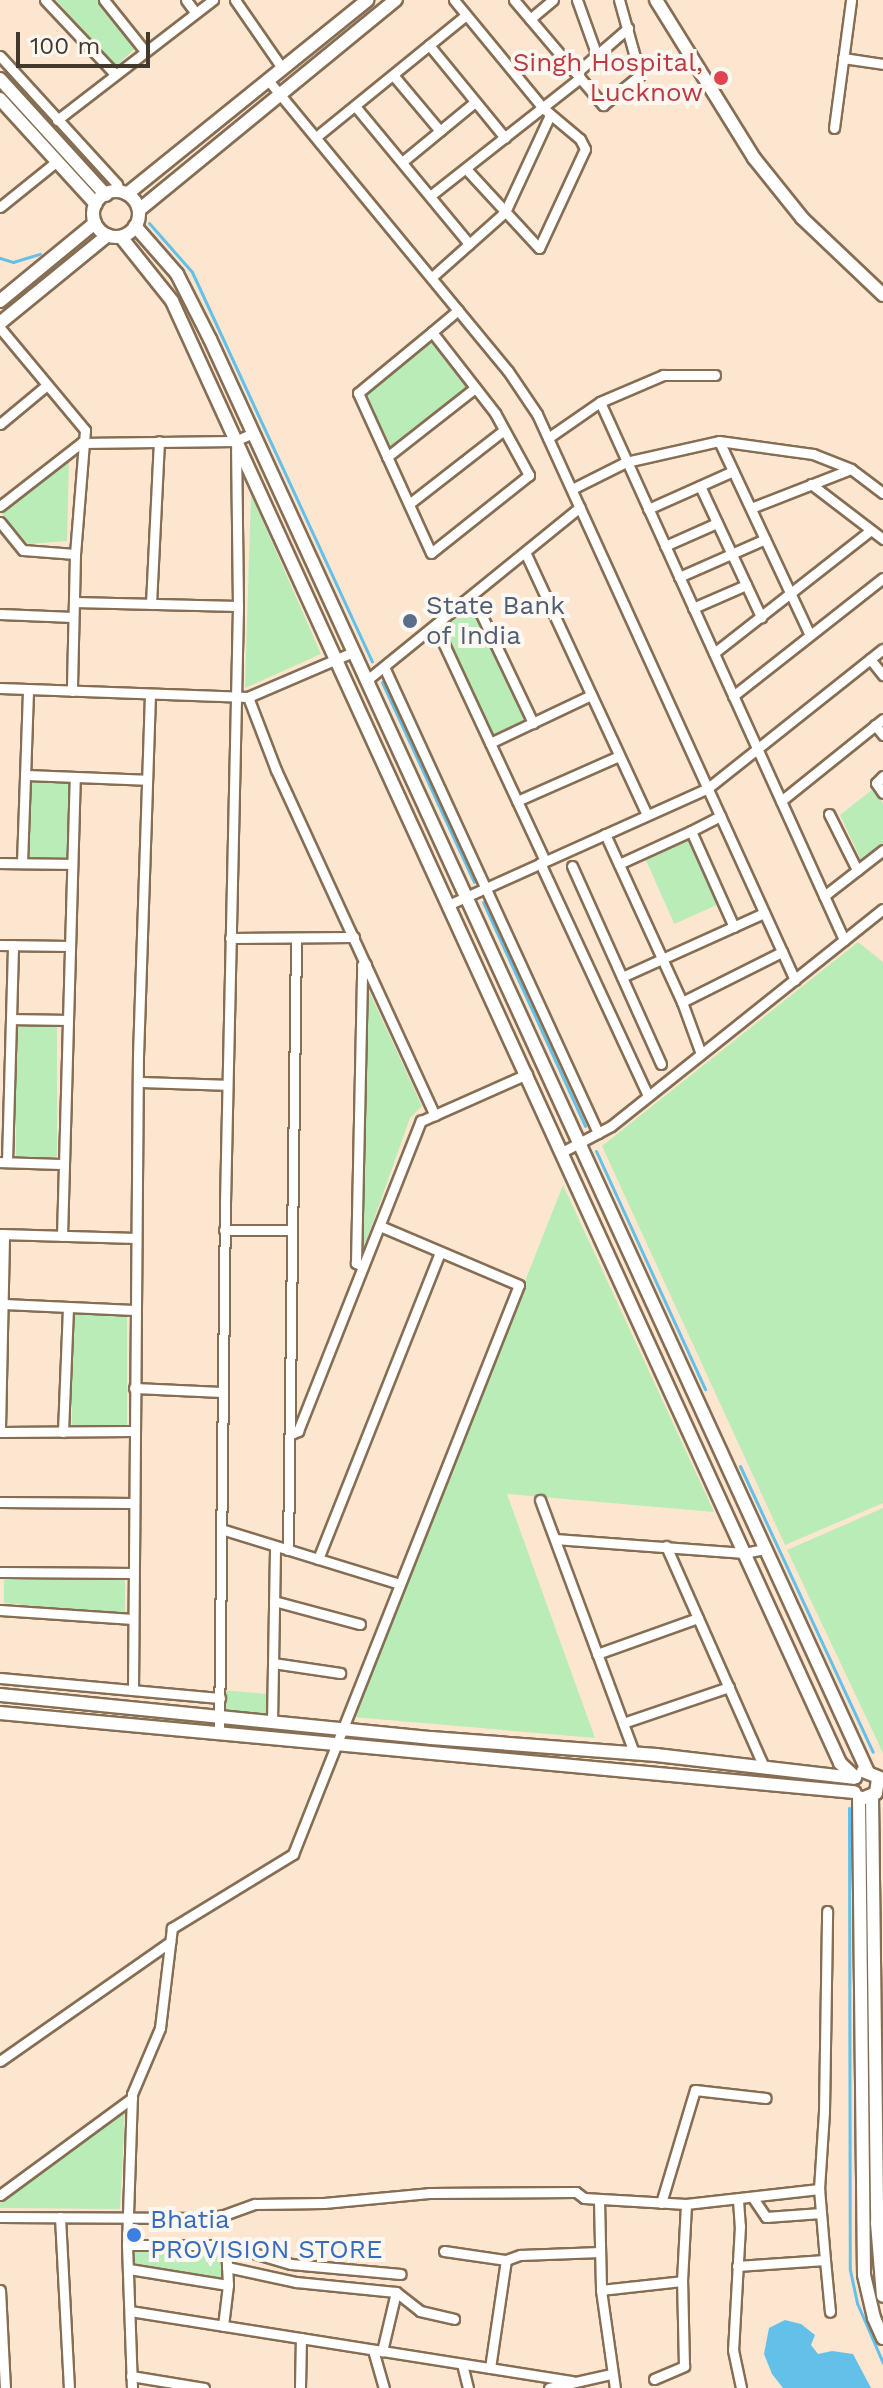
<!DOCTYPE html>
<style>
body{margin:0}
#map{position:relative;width:883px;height:2388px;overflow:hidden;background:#fde6cf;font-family:"Work Sans",sans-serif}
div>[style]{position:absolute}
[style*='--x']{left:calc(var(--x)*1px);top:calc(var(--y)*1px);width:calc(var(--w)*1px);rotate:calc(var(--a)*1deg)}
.green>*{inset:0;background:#baecb7;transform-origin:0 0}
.water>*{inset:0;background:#63c0e9}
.stream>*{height:3px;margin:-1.5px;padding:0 1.5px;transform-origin:1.5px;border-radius:1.5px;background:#63c0e9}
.roads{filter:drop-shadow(2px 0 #866e54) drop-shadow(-2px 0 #866e54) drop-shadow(0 2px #866e54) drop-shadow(0 -2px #866e54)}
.street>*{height:9px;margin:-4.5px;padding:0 4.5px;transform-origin:4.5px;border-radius:4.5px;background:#fff}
.secondary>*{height:12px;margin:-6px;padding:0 6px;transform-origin:6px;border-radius:6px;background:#fff}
.secondary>.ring{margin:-6px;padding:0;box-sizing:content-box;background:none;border:12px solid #fff;border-radius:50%}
.dots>*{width:22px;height:22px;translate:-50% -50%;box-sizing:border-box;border:4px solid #fcf7f1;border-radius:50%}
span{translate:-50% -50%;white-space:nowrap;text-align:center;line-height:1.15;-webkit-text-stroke:8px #fcf7f1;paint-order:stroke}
.health-label{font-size:26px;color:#be3a42}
.right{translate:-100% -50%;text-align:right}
.service-label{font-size:26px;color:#4e5e75}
.left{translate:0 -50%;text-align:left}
.shop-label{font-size:26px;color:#366cbe}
.scale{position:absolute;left:16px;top:32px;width:134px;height:36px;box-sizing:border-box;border:4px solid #43382c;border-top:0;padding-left:10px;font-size:24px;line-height:28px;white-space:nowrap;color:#43382c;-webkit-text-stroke:6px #fcf7f1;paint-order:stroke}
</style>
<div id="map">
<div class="green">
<div style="clip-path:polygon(56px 0,98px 0,136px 48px,116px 66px)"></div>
<div style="clip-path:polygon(431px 340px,467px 388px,391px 449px,366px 393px)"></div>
<div style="clip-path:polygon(69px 457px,67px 541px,28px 544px,1px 513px)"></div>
<div style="clip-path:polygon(251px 494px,321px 654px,245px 688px)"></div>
<div style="left:470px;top:603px;width:129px;height:35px;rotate:65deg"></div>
<div style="left:29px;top:782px;width:40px;height:77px;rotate:1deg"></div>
<div style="clip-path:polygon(873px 789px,883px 803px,883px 843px,861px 860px,840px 815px)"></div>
<div style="left:688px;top:839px;width:72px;height:47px;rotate:66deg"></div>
<div style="clip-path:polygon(858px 942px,883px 962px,883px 1503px,785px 1545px,602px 1146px)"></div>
<div style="clip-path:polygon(367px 987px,422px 1106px,410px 1118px,362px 1253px)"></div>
<div style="left:16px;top:1026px;width:41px;height:131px"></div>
<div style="clip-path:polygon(563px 1185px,714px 1512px,507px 1494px,595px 1738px,353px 1717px)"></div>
<div style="left:72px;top:1315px;width:55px;height:111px"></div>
<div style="clip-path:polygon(883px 1508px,883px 1753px,787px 1550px)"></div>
<div style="clip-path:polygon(125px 1579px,125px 1615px,4px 1603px,4px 1580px)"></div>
<div style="left:222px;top:1690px;width:48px;height:24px;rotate:5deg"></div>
<div style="clip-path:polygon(125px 2110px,120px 2209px,0 2208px,0 2202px)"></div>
<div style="clip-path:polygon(226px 2248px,228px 2285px,129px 2269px,131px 2249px)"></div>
</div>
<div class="water">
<div style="clip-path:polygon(785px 2320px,801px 2324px,815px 2335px,811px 2345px,818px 2354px,832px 2351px,853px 2354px,871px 2388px,783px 2388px,772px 2374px,764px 2354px,769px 2328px)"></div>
</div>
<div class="stream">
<div style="--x:149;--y:223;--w:65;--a:48.7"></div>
<div style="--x:192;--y:272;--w:429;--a:65.2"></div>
<div style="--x:0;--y:258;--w:14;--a:17"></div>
<div style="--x:13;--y:262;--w:28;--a:-17"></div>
<div style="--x:382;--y:682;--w:220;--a:65.3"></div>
<div style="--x:483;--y:902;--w:246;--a:65.5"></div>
<div style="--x:596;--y:1151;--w:262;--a:65.4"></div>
<div style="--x:740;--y:1466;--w:315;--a:65.1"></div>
<div style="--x:849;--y:1808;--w:462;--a:89.9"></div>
<div style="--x:850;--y:2270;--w:34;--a:78"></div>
<div style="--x:857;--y:2303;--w:65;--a:66.6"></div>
</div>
<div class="roads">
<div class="street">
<div style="--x:45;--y:0;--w:102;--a:46.6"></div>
<div style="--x:104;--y:0;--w:64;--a:51.3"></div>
<div style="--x:186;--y:0;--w:15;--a:53"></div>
<div style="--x:235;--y:0;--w:83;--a:55.3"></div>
<div style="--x:454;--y:0;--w:140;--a:50.5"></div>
<div style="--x:543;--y:108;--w:48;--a:40"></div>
<div style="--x:580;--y:139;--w:11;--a:63"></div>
<div style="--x:585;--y:149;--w:109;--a:114.9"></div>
<div style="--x:539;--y:248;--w:108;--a:-132.7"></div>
<div style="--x:514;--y:0;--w:138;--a:49.7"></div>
<div style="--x:603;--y:105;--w:48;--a:-39"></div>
<div style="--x:640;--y:75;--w:78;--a:-105.6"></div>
<div style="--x:577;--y:0;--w:59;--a:70.3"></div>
<div style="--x:530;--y:19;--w:30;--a:-40"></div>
<div style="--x:429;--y:45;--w:120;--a:50.7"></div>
<div style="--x:0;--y:56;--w:173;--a:47.6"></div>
<div style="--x:117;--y:184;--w:8;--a:76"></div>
<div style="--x:843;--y:58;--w:40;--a:8.5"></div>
<div style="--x:576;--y:73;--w:69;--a:-40.9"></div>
<div style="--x:393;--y:75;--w:73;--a:50"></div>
<div style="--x:268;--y:80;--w:377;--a:50.5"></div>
<div style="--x:508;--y:371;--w:52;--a:56"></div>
<div style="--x:537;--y:414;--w:622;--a:65.5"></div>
<div style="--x:355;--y:106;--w:179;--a:50.4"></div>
<div style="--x:57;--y:120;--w:197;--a:-37.6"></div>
<div style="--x:834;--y:128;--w:129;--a:-82.4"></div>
<div style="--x:316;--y:137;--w:193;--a:-39.1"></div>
<div style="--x:402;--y:162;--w:94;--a:-39.4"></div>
<div style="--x:430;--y:196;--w:191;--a:-38.2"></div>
<div style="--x:0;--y:207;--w:73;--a:-38.9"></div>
<div style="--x:432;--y:277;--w:98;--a:-41.7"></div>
<div style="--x:505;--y:212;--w:107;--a:-65.1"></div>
<div style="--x:0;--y:328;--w:133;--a:50.2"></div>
<div style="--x:85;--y:430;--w:124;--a:94.6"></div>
<div style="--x:75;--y:554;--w:137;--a:91.3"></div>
<div style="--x:432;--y:332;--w:103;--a:52.1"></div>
<div style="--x:495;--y:413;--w:71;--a:61.3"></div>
<div style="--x:529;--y:475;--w:125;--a:141.5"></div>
<div style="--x:431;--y:553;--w:176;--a:-114.5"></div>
<div style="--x:358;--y:393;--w:96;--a:-39.5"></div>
<div style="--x:432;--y:332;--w:34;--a:-40"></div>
<div style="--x:600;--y:402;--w:591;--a:65.6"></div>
<div style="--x:0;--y:424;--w:61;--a:-39.7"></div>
<div style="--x:548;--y:438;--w:63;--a:-34.7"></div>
<div style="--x:600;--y:402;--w:69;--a:-23.2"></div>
<div style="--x:663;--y:375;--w:52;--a:0"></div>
<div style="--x:719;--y:441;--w:214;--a:64.9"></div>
<div style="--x:387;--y:457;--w:112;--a:-38.1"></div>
<div style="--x:811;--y:484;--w:91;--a:37.4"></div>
<div style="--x:700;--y:486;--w:145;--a:65"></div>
<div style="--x:572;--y:489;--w:60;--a:-26.6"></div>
<div style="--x:626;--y:462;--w:95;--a:-12.7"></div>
<div style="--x:719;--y:441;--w:95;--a:7.9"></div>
<div style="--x:813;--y:454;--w:41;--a:21.5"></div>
<div style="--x:851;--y:469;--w:40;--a:37"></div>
<div style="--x:409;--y:504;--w:120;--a:-37.9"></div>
<div style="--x:0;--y:506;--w:103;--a:-37.9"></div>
<div style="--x:81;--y:443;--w:154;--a:-0.7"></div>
<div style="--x:235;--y:441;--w:20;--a:-24"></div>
<div style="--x:751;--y:508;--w:107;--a:-21.3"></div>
<div style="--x:648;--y:509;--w:93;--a:-24.1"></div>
<div style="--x:0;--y:522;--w:36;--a:51"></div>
<div style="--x:23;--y:550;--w:52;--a:4.4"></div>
<div style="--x:665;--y:546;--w:57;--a:-23.9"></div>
<div style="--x:525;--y:552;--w:290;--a:65.1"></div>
<div style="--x:679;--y:577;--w:94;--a:-23.8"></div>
<div style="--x:472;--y:595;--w:142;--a:64.5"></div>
<div style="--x:74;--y:602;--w:164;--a:1.4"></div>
<div style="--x:151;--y:604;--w:163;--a:-87.2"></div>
<div style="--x:693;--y:608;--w:58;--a:-23.5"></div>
<div style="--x:0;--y:614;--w:73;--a:2.4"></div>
<div style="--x:435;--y:625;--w:260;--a:65"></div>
<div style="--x:714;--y:653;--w:199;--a:-38.1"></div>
<div style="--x:870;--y:659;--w:21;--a:51"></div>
<div style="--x:384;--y:667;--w:513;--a:65.33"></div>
<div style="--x:367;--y:680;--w:274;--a:-39.1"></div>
<div style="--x:0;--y:688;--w:248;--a:2.1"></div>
<div style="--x:248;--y:697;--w:114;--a:-23.2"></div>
<div style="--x:733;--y:696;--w:191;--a:-38.2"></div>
<div style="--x:248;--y:697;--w:78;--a:69"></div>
<div style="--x:276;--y:770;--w:380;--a:65.3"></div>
<div style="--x:875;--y:725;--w:13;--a:51"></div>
<div style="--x:490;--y:743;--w:112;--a:-25.4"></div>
<div style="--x:25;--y:775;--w:122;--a:2.3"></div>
<div style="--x:883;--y:776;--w:10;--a:135"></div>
<div style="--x:876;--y:783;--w:12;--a:55"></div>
<div style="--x:517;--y:801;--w:111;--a:-23.8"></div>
<div style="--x:781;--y:801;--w:131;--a:-38.8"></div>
<div style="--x:829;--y:814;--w:63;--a:63.4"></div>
<div style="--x:691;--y:831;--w:33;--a:-27"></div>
<div style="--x:605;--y:834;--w:185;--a:65.4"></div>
<div style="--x:682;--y:1002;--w:55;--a:69.9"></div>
<div style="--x:0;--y:863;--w:72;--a:0.8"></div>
<div style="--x:22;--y:863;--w:174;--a:-88"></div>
<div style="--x:540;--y:863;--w:257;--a:65.1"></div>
<div style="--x:619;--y:864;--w:79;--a:-24.6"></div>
<div style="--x:691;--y:831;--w:105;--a:65.9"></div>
<div style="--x:572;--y:866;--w:217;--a:65.8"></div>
<div style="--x:824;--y:896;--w:75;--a:-37.9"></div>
<div style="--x:448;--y:905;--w:285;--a:-24.2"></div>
<div style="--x:708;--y:788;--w:223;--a:-38.5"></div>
<div style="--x:230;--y:938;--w:124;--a:-0.5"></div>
<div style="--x:0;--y:945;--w:69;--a:0.8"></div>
<div style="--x:622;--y:977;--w:156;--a:-24.3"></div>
<div style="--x:682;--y:1002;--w:112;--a:-26.6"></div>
<div style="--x:11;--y:1019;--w:55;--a:1"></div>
<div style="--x:138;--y:1082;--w:89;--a:1.9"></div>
<div style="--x:562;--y:1152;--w:55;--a:-28"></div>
<div style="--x:611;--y:1126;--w:348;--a:-38.6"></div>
<div style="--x:0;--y:1162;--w:64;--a:1.8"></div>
<div style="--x:7;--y:1162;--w:217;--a:-88.4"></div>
<div style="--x:224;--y:1230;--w:68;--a:0"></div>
<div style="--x:0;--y:1234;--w:136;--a:1.7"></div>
<div style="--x:62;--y:1236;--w:458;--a:-88.4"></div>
<div style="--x:363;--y:1266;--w:8;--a:-157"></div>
<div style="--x:356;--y:1263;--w:298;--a:-88.8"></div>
<div style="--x:362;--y:965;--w:4;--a:-14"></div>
<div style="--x:3;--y:1304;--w:132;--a:2.6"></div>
<div style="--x:134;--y:1388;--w:88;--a:2.6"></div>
<div style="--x:0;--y:1428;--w:194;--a:-88.8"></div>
<div style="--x:0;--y:1432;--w:134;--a:-0.4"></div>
<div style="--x:63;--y:1432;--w:125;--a:-87.7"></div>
<div style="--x:291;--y:1434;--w:8;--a:-23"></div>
<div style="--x:298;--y:1431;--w:334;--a:-68.4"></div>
<div style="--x:421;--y:1121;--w:116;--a:-23.9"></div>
<div style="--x:540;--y:1500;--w:270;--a:69.6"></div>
<div style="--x:0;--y:1502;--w:133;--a:0.4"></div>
<div style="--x:221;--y:1529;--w:187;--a:17.1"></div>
<div style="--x:555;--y:1539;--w:190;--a:4.2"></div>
<div style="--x:744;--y:1553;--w:21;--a:-11"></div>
<div style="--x:666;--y:1546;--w:242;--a:66.1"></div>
<div style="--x:288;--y:1550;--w:611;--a:-89.25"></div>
<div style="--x:318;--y:1559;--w:330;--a:-68.3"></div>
<div style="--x:0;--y:1572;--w:133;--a:0.4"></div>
<div style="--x:274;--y:1601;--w:89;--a:15"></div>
<div style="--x:0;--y:1610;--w:133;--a:3.9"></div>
<div style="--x:597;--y:1654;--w:107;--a:-19.6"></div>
<div style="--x:273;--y:1663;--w:68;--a:8.5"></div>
<div style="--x:0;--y:1678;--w:221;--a:5.2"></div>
<div style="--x:133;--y:1690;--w:634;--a:-89.55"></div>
<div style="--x:138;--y:1056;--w:362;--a:-88.1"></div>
<div style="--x:272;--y:1722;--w:176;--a:-89"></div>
<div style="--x:623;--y:1723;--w:112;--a:-18.8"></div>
<div style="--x:219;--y:1733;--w:530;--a:-89.35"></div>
<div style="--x:225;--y:1203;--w:597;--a:-88.75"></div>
<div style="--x:238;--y:606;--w:157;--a:-90.7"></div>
<div style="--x:0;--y:2061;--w:208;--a:-35"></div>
<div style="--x:0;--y:2195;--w:164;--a:-36.3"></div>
<div style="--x:753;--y:2198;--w:23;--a:56"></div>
<div style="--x:766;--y:2217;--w:55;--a:-4.2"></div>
<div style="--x:599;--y:2200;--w:90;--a:88.7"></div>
<div style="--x:601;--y:2290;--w:99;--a:81.9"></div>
<div style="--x:738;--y:2200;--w:26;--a:86"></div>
<div style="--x:740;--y:2226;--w:124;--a:93.2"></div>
<div style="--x:733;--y:2350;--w:39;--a:78"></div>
<div style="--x:661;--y:2203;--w:118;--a:-73.3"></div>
<div style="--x:695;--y:2090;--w:71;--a:6.4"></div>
<div style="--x:0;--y:2217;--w:201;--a:0.3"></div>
<div style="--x:201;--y:2218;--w:23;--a:-7"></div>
<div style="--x:224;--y:2215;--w:33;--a:-20"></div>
<div style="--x:255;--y:2204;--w:69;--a:-0.8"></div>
<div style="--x:324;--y:2203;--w:105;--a:-5.4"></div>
<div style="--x:429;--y:2193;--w:147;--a:-0.4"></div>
<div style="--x:576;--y:2192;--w:10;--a:37"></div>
<div style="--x:584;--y:2198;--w:102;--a:3.4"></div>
<div style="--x:60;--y:2217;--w:171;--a:87"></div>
<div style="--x:127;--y:2245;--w:99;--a:0"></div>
<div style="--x:226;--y:2245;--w:68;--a:16.3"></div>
<div style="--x:291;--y:2264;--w:110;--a:5.2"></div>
<div style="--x:226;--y:2245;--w:40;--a:87.1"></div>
<div style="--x:444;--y:2251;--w:63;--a:8.3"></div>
<div style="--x:825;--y:2260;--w:71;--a:-94.8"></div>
<div style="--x:819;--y:2189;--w:78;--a:-86.3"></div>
<div style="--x:824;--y:2111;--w:200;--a:-89.1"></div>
<div style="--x:737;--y:2266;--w:88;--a:-3.9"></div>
<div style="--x:825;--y:2260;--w:52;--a:84.5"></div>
<div style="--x:227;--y:2267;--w:71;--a:12.3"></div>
<div style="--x:296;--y:2282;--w:100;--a:5.7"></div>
<div style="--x:396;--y:2292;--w:61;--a:103.3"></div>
<div style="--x:129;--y:2269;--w:100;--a:9.2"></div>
<div style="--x:228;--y:2285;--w:41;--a:97"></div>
<div style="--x:0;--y:2290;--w:98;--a:87.1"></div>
<div style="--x:601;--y:2290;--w:81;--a:-6.3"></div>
<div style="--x:396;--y:2292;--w:31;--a:38"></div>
<div style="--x:420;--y:2311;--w:35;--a:13"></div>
<div style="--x:130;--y:2311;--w:448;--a:9"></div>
<div style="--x:373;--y:2350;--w:40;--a:74"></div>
<div style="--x:462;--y:2364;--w:25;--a:76"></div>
<div style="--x:490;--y:2368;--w:109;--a:-81.6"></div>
<div style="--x:506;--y:2260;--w:15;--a:-20"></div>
<div style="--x:520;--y:2255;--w:80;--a:-2.1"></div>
<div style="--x:131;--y:2376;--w:74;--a:9.3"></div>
<div style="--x:654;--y:2379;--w:33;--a:-23"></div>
<div style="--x:684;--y:2366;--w:85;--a:-91.3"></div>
<div style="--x:682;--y:2281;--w:77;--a:-87"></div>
<div style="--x:686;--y:2204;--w:134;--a:-6.4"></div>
<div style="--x:132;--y:2388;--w:143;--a:-92"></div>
<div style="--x:127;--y:2245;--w:151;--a:-88.1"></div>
<div style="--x:132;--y:2094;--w:72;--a:-67"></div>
<div style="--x:160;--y:2028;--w:101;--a:-83.2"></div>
<div style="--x:172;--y:1928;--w:142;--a:-31.4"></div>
<div style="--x:293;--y:1854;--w:612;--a:-68.34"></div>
<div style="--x:519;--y:1285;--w:151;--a:-157"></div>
<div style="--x:300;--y:2388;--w:50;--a:-88.9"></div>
<div style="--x:549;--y:2388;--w:64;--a:-12.7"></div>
</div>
<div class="secondary">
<div style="--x:656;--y:0;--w:186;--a:58.2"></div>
<div style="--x:754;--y:158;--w:77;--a:51.3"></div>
<div style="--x:802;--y:218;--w:112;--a:43.5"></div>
<div style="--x:0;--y:79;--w:157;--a:47.6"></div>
<div style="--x:0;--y:99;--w:142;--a:47.6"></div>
<div class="ring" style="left:93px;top:191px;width:34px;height:34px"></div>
<div style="--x:127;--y:194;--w:309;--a:-38.9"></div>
<div style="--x:139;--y:210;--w:332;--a:-39.3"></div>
<div style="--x:135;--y:226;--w:64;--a:48.8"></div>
<div style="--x:177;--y:274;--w:73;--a:63.1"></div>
<div style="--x:210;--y:339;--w:1577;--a:65.34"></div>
<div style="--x:121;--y:237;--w:82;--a:51.4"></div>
<div style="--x:172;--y:301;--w:1607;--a:65.44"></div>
<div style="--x:840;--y:1763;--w:21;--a:43"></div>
<div style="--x:0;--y:301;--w:123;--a:-39.4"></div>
<div style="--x:0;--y:323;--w:139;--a:-39.2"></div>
<div style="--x:0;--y:1695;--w:433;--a:5.7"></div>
<div style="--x:431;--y:1738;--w:226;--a:4.3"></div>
<div style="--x:656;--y:1755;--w:199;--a:6.6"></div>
<div style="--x:0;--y:1713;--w:858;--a:5.29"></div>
<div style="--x:863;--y:1771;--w:22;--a:22"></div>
<div style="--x:872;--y:1796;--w:427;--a:89.3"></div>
<div style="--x:877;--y:2223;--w:73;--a:85.3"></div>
<div style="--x:859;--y:1797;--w:478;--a:89.4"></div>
<div style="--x:864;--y:2275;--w:44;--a:76.9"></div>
<div style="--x:874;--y:2318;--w:22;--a:66"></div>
<div style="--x:864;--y:1798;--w:13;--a:-23"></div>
<div style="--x:876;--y:1793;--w:15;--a:-82"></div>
</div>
</div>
<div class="dots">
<div style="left:721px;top:78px;background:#e0444e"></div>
<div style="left:410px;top:621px;background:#5c6f8a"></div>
<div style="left:134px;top:2235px;background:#3f7fe0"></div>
</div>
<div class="health-label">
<span class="right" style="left:703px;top:78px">Singh Hospital,<br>Lucknow</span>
</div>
<div class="service-label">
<span class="left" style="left:426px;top:621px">State Bank<br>of India</span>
</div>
<div class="shop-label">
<span class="left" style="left:150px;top:2235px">Bhatia<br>PROVISION STORE</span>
</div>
<div class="scale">100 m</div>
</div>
